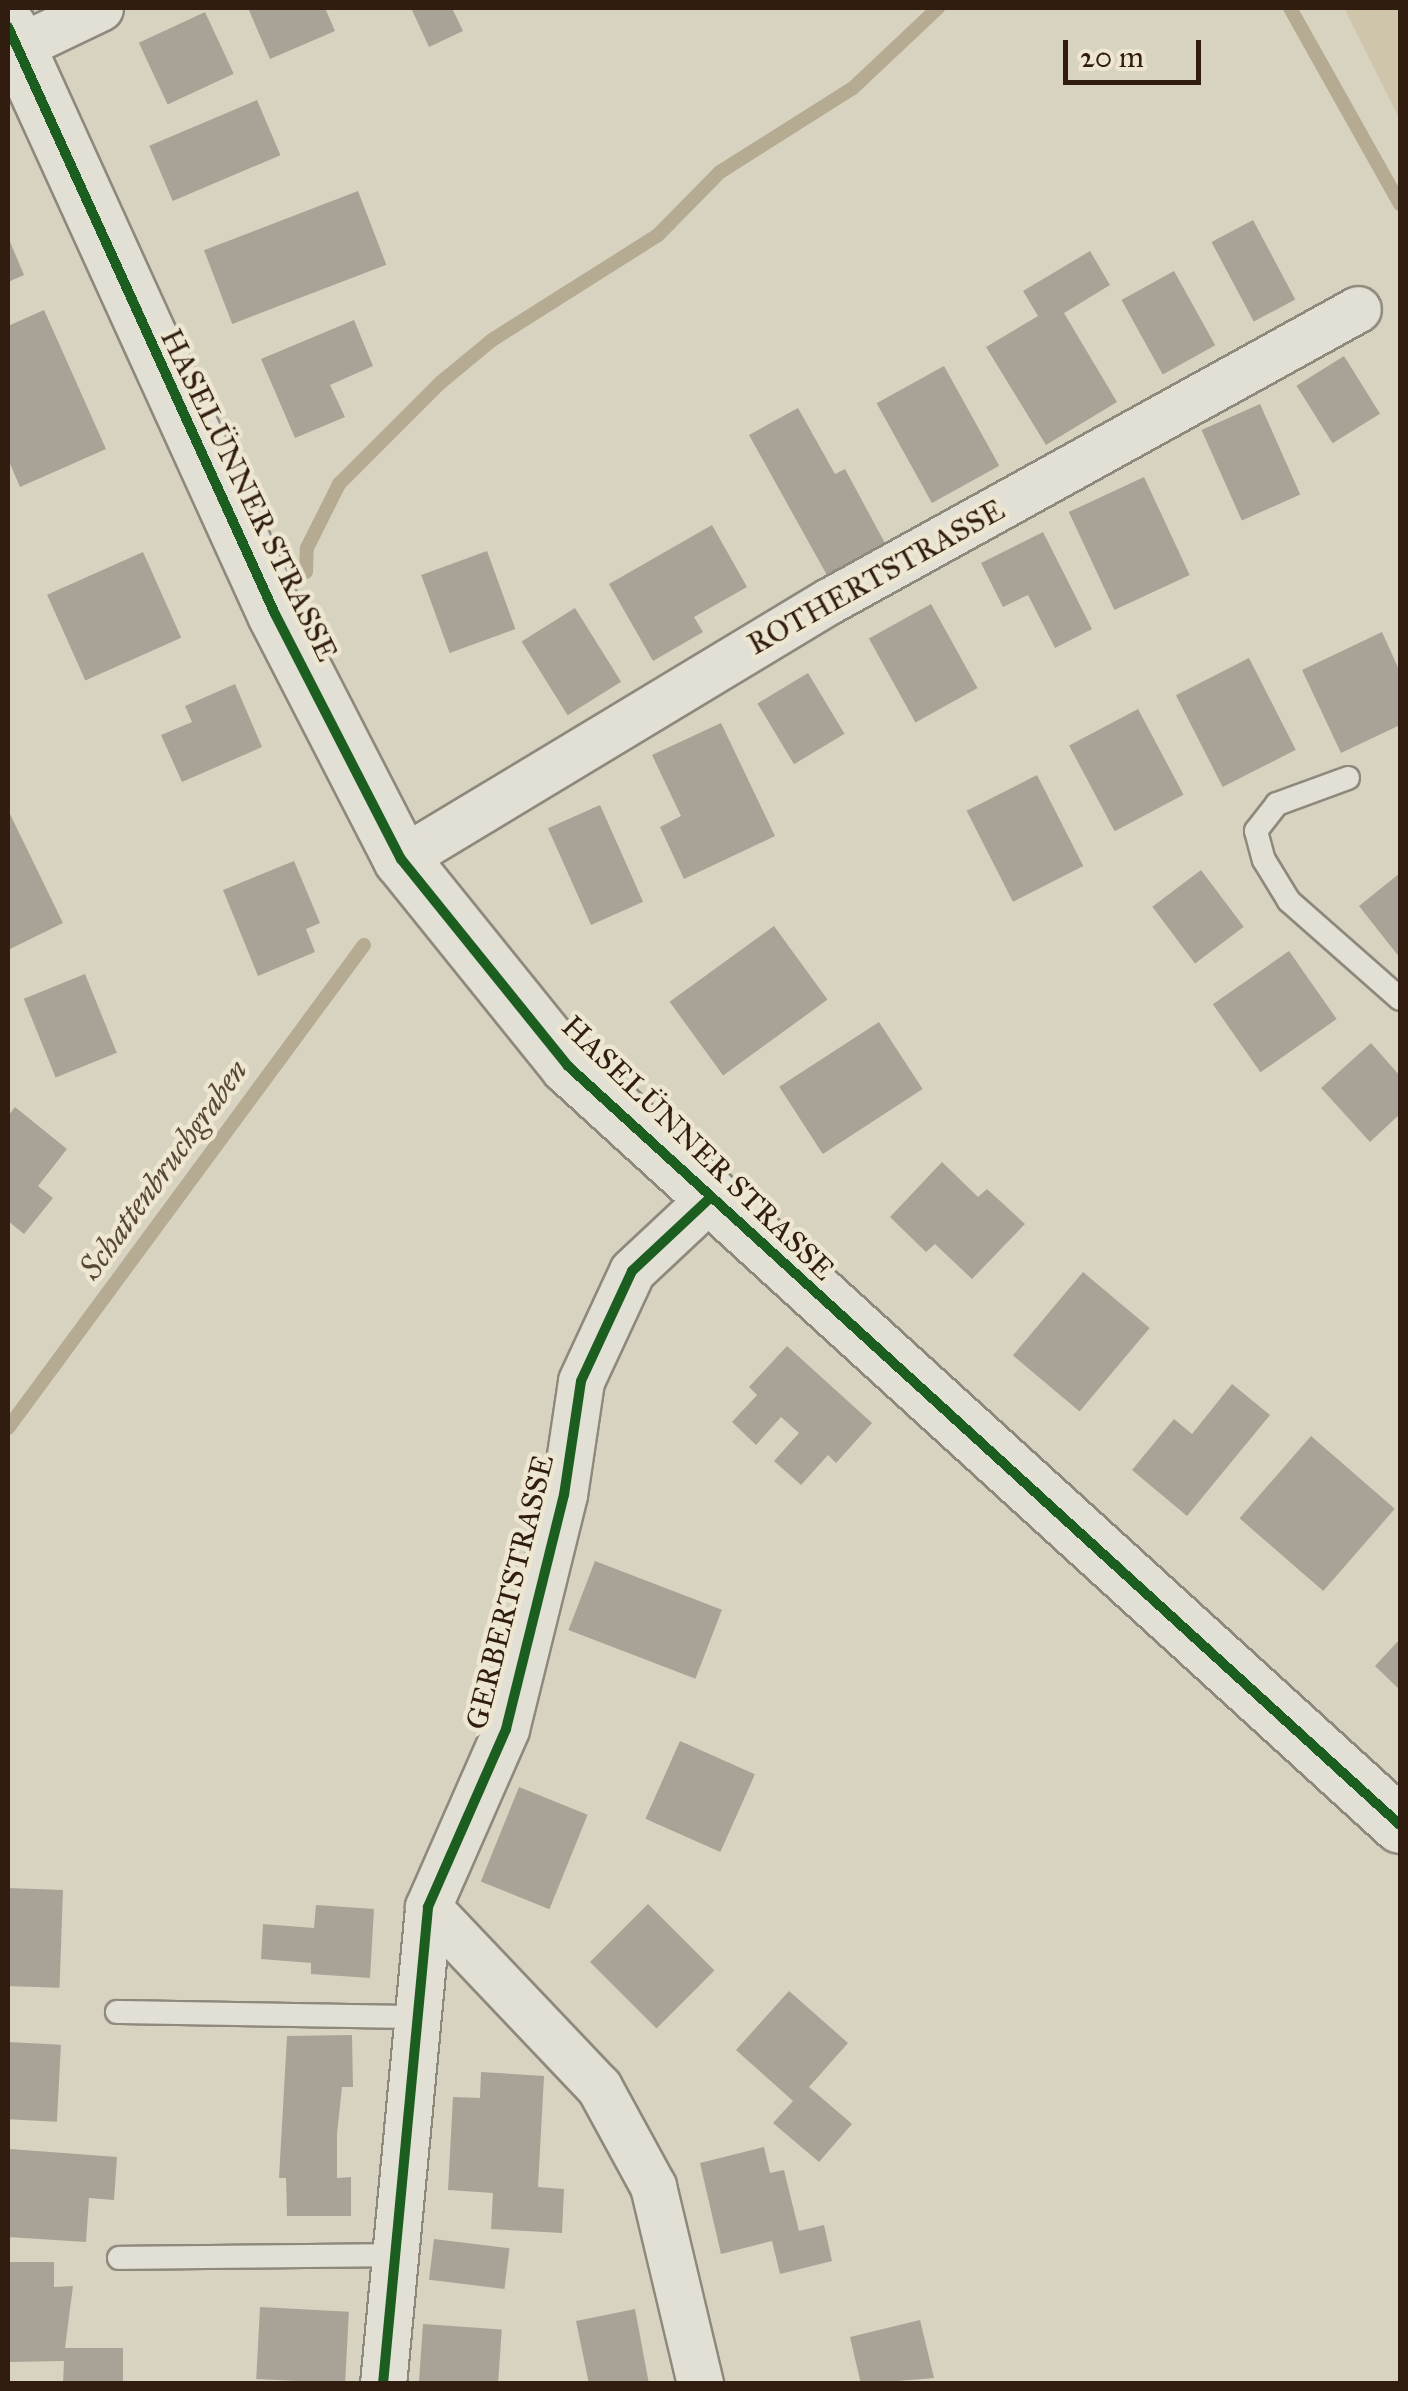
<!DOCTYPE html>
<meta charset="utf-8">
<style>
body{margin:0}
#map{position:relative;width:1408px;height:2391px;overflow:hidden;background:#d8d3c0;font-family:"IM FELL Great Primer",serif}
div>[style]{position:absolute}
[style*='--x']{left:calc(var(--x)*1px);top:calc(var(--y)*1px);width:calc(var(--w)*1px);rotate:calc(var(--a)*1deg)}
.green>*{inset:0;background:#cec5ab}
.stream>*{height:14px;margin:-7px;padding:0 7px;transform-origin:7px;border-radius:7px;background:#b5aa92}
.building>*{inset:0;background:#a8a396;transform-origin:0 0}
.roads{filter:drop-shadow(2px 0 #8e897d) drop-shadow(-2px 0 #8e897d) drop-shadow(0 2px #8e897d) drop-shadow(0 -2px #8e897d)}
.lane>*{height:22px;margin:-11px;padding:0 11px;transform-origin:11px;border-radius:11px;background:#e2dfd5}
.street>*{height:45px;margin:-22.5px;padding:0 22.5px;transform-origin:22.5px;border-radius:22.5px;background:#e2dfd5}
.secondary>*{height:55px;margin:-27.5px;padding:0 27.5px;transform-origin:27.5px;border-radius:27.5px;background:#e2dfd5}
.cycleway>*{height:10px;margin:-5px;padding:0 5px;transform-origin:5px;border-radius:5px;background:#1b5e20}
span{translate:-50% -50%;white-space:nowrap;text-align:center;line-height:1.15;-webkit-text-stroke:9px #ede6d0;paint-order:stroke}
.street-label{font-size:30px;color:#311c10}
.water-label{font-size:32px;color:#5a4836;font-style:italic}
.frame{position:absolute;inset:0;border:10px solid #311c10;pointer-events:none}
.scale{position:absolute;left:1063px;top:40px;width:138px;height:45px;box-sizing:border-box;border:5px solid #311c10;border-top:0;padding-left:12px;font-size:30px;line-height:35px;white-space:nowrap;color:#311c10;-webkit-text-stroke:8px #ede6d0;paint-order:stroke}
</style>
<div id="map">
<div class="green">
<div style="clip-path:polygon(1344px 8px,1400px 8px,1400px 120px)"></div>
</div>
<div class="stream">
<div style="--x:1290;--y:8;--w:225;--a:60.7"></div>
<div style="--x:306;--y:572;--w:24;--a:-88"></div>
<div style="--x:307;--y:548;--w:72;--a:-63.4"></div>
<div style="--x:339;--y:484;--w:143;--a:-45"></div>
<div style="--x:440;--y:383;--w:67;--a:-39.6"></div>
<div style="--x:492;--y:340;--w:196;--a:-32.3"></div>
<div style="--x:658;--y:235;--w:88;--a:-45.5"></div>
<div style="--x:720;--y:172;--w:157;--a:-32.3"></div>
<div style="--x:853;--y:88;--w:117;--a:-43.3"></div>
<div style="--x:8;--y:1428;--w:600;--a:-53.61"></div>
</div>
<div class="building">
<div style="clip-path:polygon(248px 8px,325px 8px,335px 31px,270px 59px)"></div>
<div style="clip-path:polygon(411px 8px,452px 8px,463px 31px,429px 47px)"></div>
<div style="left:205px;top:12px;width:68px;height:73px;rotate:65deg"></div>
<div style="left:257px;top:100px;width:60px;height:117px;rotate:67deg"></div>
<div style="left:358px;top:191px;width:79px;height:165px;rotate:69deg"></div>
<div style="left:1253px;top:220px;width:90px;height:47px;rotate:62deg"></div>
<div style="clip-path:polygon(8px 237px,24px 275px,8px 282px)"></div>
<div style="clip-path:polygon(1090px 251px,1110px 285px,1064px 313px,1117px 402px,1046px 445px,986px 347px,1038px 316px,1023px 291px)"></div>
<div style="left:1174px;top:271px;width:85px;height:60px;rotate:61deg"></div>
<div style="clip-path:polygon(44px 310px,106px 449px,20px 487px,8px 459px,8px 326px)"></div>
<div style="clip-path:polygon(354px 320px,373px 366px,330px 385px,345px 417px,295px 438px,261px 359px)"></div>
<div style="left:1344px;top:356px;width:68px;height:56px;rotate:58deg"></div>
<div style="left:944px;top:366px;width:114px;height:77px;rotate:61deg"></div>
<div style="left:1260px;top:404px;width:99px;height:64px;rotate:66deg"></div>
<div style="clip-path:polygon(798px 408px,835px 474px,845px 469px,886px 545px,828px 577px,749px 435px)"></div>
<div style="left:1144px;top:477px;width:108px;height:83px;rotate:65deg"></div>
<div style="clip-path:polygon(712px 525px,747px 587px,694px 617px,703px 632px,653px 661px,609px 584px)"></div>
<div style="clip-path:polygon(1043px 532px,1092px 629px,1055px 648px,1028px 595px,1003px 607px,981px 563px)"></div>
<div style="left:487px;top:551px;width:83px;height:70px;rotate:70deg"></div>
<div style="left:143px;top:552px;width:94px;height:105px;rotate:66deg"></div>
<div style="left:931px;top:604px;width:96px;height:71px;rotate:61deg"></div>
<div style="left:575px;top:608px;width:87px;height:63px;rotate:58deg"></div>
<div style="clip-path:polygon(1382px 632px,1400px 672px,1400px 725px,1341px 753px,1302px 670px)"></div>
<div style="left:1249px;top:658px;width:103px;height:82px;rotate:63deg"></div>
<div style="left:808px;top:673px;width:71px;height:59px;rotate:59deg"></div>
<div style="clip-path:polygon(235px 684px,262px 747px,182px 782px,161px 735px,192px 722px,185px 706px)"></div>
<div style="left:1138px;top:709px;width:97px;height:78px;rotate:62deg"></div>
<div style="clip-path:polygon(721px 723px,775px 836px,684px 879px,660px 827px,681px 816px,652px 755px)"></div>
<div style="left:1037px;top:775px;width:102px;height:79px;rotate:63deg"></div>
<div style="left:600px;top:805px;width:106px;height:57px;rotate:66deg"></div>
<div style="clip-path:polygon(8px 810px,63px 923px,8px 950px)"></div>
<div style="clip-path:polygon(294px 861px,320px 923px,306px 929px,315px 952px,258px 976px,223px 890px)"></div>
<div style="left:1201px;top:870px;width:71px;height:61px;rotate:53deg"></div>
<div style="clip-path:polygon(1400px 873px,1400px 958px,1359px 906px)"></div>
<div style="left:774px;top:926px;width:91px;height:129px;rotate:54deg"></div>
<div style="left:1289px;top:951px;width:83px;height:93px;rotate:55deg"></div>
<div style="left:85px;top:974px;width:85px;height:66px;rotate:68deg"></div>
<div style="left:879px;top:1022px;width:80px;height:119px;rotate:57deg"></div>
<div style="clip-path:polygon(1371px 1043px,1400px 1076px,1400px 1114px,1370px 1142px,1321px 1088px)"></div>
<div style="clip-path:polygon(15px 1107px,67px 1149px,38px 1186px,53px 1198px,24px 1234px,8px 1221px,8px 1116px)"></div>
<div style="clip-path:polygon(942px 1162px,978px 1197px,987px 1189px,1025px 1224px,972px 1279px,935px 1244px,926px 1252px,890px 1217px)"></div>
<div style="left:1083px;top:1272px;width:87px;height:109px;rotate:40deg"></div>
<div style="clip-path:polygon(787px 1346px,872px 1423px,836px 1463px,828px 1455px,801px 1485px,774px 1461px,799px 1433px,781px 1417px,756px 1445px,732px 1422px,757px 1395px,749px 1387px)"></div>
<div style="clip-path:polygon(1232px 1384px,1270px 1415px,1187px 1516px,1132px 1470px,1174px 1419px,1192px 1434px)"></div>
<div style="left:1311px;top:1436px;width:111px;height:109px;rotate:41deg"></div>
<div style="left:595px;top:1561px;width:136px;height:74px;rotate:21deg"></div>
<div style="clip-path:polygon(1400px 1639px,1400px 1690px,1375px 1666px)"></div>
<div style="left:680px;top:1741px;width:82px;height:85px;rotate:24deg"></div>
<div style="left:519px;top:1787px;width:74px;height:102px;rotate:22deg"></div>
<div style="left:8px;top:1888px;width:55px;height:98px;rotate:2deg"></div>
<div style="left:648px;top:1904px;width:94px;height:82px;rotate:45deg"></div>
<div style="clip-path:polygon(316px 1905px,374px 1909px,370px 1978px,311px 1974px,311px 1963px,261px 1959px,263px 1924px,314px 1928px)"></div>
<div style="clip-path:polygon(789px 1991px,848px 2043px,809px 2087px,852px 2124px,819px 2162px,773px 2123px,793px 2101px,736px 2050px)"></div>
<div style="clip-path:polygon(352px 2035px,353px 2087px,342px 2087px,337px 2134px,337px 2178px,351px 2177px,351px 2216px,287px 2216px,286px 2178px,279px 2178px,287px 2036px)"></div>
<div style="left:8px;top:2042px;width:53px;height:77px;rotate:3deg"></div>
<div style="clip-path:polygon(481px 2072px,544px 2076px,538px 2187px,564px 2189px,562px 2233px,491px 2229px,493px 2193px,448px 2190px,453px 2097px,480px 2098px)"></div>
<div style="clip-path:polygon(764px 2147px,770px 2173px,784px 2170px,799px 2231px,824px 2225px,832px 2261px,780px 2274px,772px 2241px,721px 2254px,700px 2163px)"></div>
<div style="clip-path:polygon(10px 2149px,117px 2157px,114px 2200px,89px 2198px,86px 2242px,8px 2237px)"></div>
<div style="left:434px;top:2239px;width:76px;height:41px;rotate:7deg"></div>
<div style="clip-path:polygon(8px 2262px,54px 2262px,54px 2287px,73px 2286px,65px 2348px,123px 2348px,123px 2384px,63px 2384px,64px 2361px,8px 2362px)"></div>
<div style="left:260px;top:2307px;width:89px;height:72px;rotate:3deg"></div>
<div style="clip-path:polygon(635px 2309px,649px 2384px,589px 2384px,576px 2321px)"></div>
<div style="clip-path:polygon(920px 2320px,934px 2378px,861px 2384px,850px 2337px)"></div>
<div style="left:423px;top:2324px;width:79px;height:60px;rotate:4deg"></div>
</div>
<div class="roads">
<div class="lane">
<div style="--x:1348;--y:778;--w:76;--a:159.9"></div>
<div style="--x:1277;--y:804;--w:34;--a:128"></div>
<div style="--x:1256;--y:831;--w:30;--a:75"></div>
<div style="--x:1264;--y:860;--w:48;--a:58.6"></div>
<div style="--x:1289;--y:901;--w:148;--a:41.4"></div>
<div style="--x:117;--y:2012;--w:295;--a:1"></div>
<div style="--x:119;--y:2258;--w:276;--a:-0.6"></div>
</div>
<div class="street">
<div style="--x:8;--y:52;--w:102;--a:-25.6"></div>
<div style="--x:401;--y:859;--w:500;--a:-31.1"></div>
<div style="--x:829;--y:601;--w:604;--a:-28.9"></div>
<div style="--x:428;--y:1907;--w:248;--a:46.5"></div>
<div style="--x:599;--y:2087;--w:113;--a:61.4"></div>
<div style="--x:653;--y:2186;--w:204;--a:76.6"></div>
<div style="--x:383;--y:2384;--w:479;--a:-84.6"></div>
<div style="--x:428;--y:1907;--w:194;--a:-66.3"></div>
<div style="--x:506;--y:1729;--w:241;--a:-76.1"></div>
<div style="--x:564;--y:1495;--w:115;--a:-81.5"></div>
<div style="--x:581;--y:1381;--w:121;--a:-65.1"></div>
<div style="--x:632;--y:1271;--w:104;--a:-43.1"></div>
</div>
<div class="secondary">
<div style="--x:8;--y:27;--w:645;--a:65.54"></div>
<div style="--x:275;--y:614;--w:276;--a:62.8"></div>
<div style="--x:401;--y:859;--w:266;--a:51.1"></div>
<div style="--x:568;--y:1066;--w:1126;--a:42.37"></div>
</div>
</div>
<div class="cycleway">
<div style="--x:8;--y:27;--w:645;--a:65.54"></div>
<div style="--x:275;--y:614;--w:276;--a:62.8"></div>
<div style="--x:401;--y:859;--w:266;--a:51.1"></div>
<div style="--x:568;--y:1066;--w:1126;--a:42.37"></div>
<div style="--x:383;--y:2384;--w:479;--a:-84.6"></div>
<div style="--x:428;--y:1907;--w:194;--a:-66.3"></div>
<div style="--x:506;--y:1729;--w:241;--a:-76.1"></div>
<div style="--x:564;--y:1495;--w:115;--a:-81.5"></div>
<div style="--x:581;--y:1381;--w:121;--a:-65.1"></div>
<div style="--x:632;--y:1271;--w:104;--a:-43.1"></div>
</div>
<div class="street-label">
<span style="left:249px;top:495px;rotate:64deg">HASELÜNNER STRASSE</span>
<span style="left:876px;top:577px;rotate:-29deg">ROTHERTSTRASSE</span>
<span style="left:698px;top:1148px;rotate:44deg">HASELÜNNER STRASSE</span>
<span style="left:510px;top:1592px;rotate:-76deg">GERBERTSTRASSE</span>
</div>
<div class="water-label">
<span style="left:164px;top:1170px;rotate:-54deg">Schattenbruchgraben</span>
</div>
<div class="frame"></div>
<div class="scale">20 m</div>
</div>
